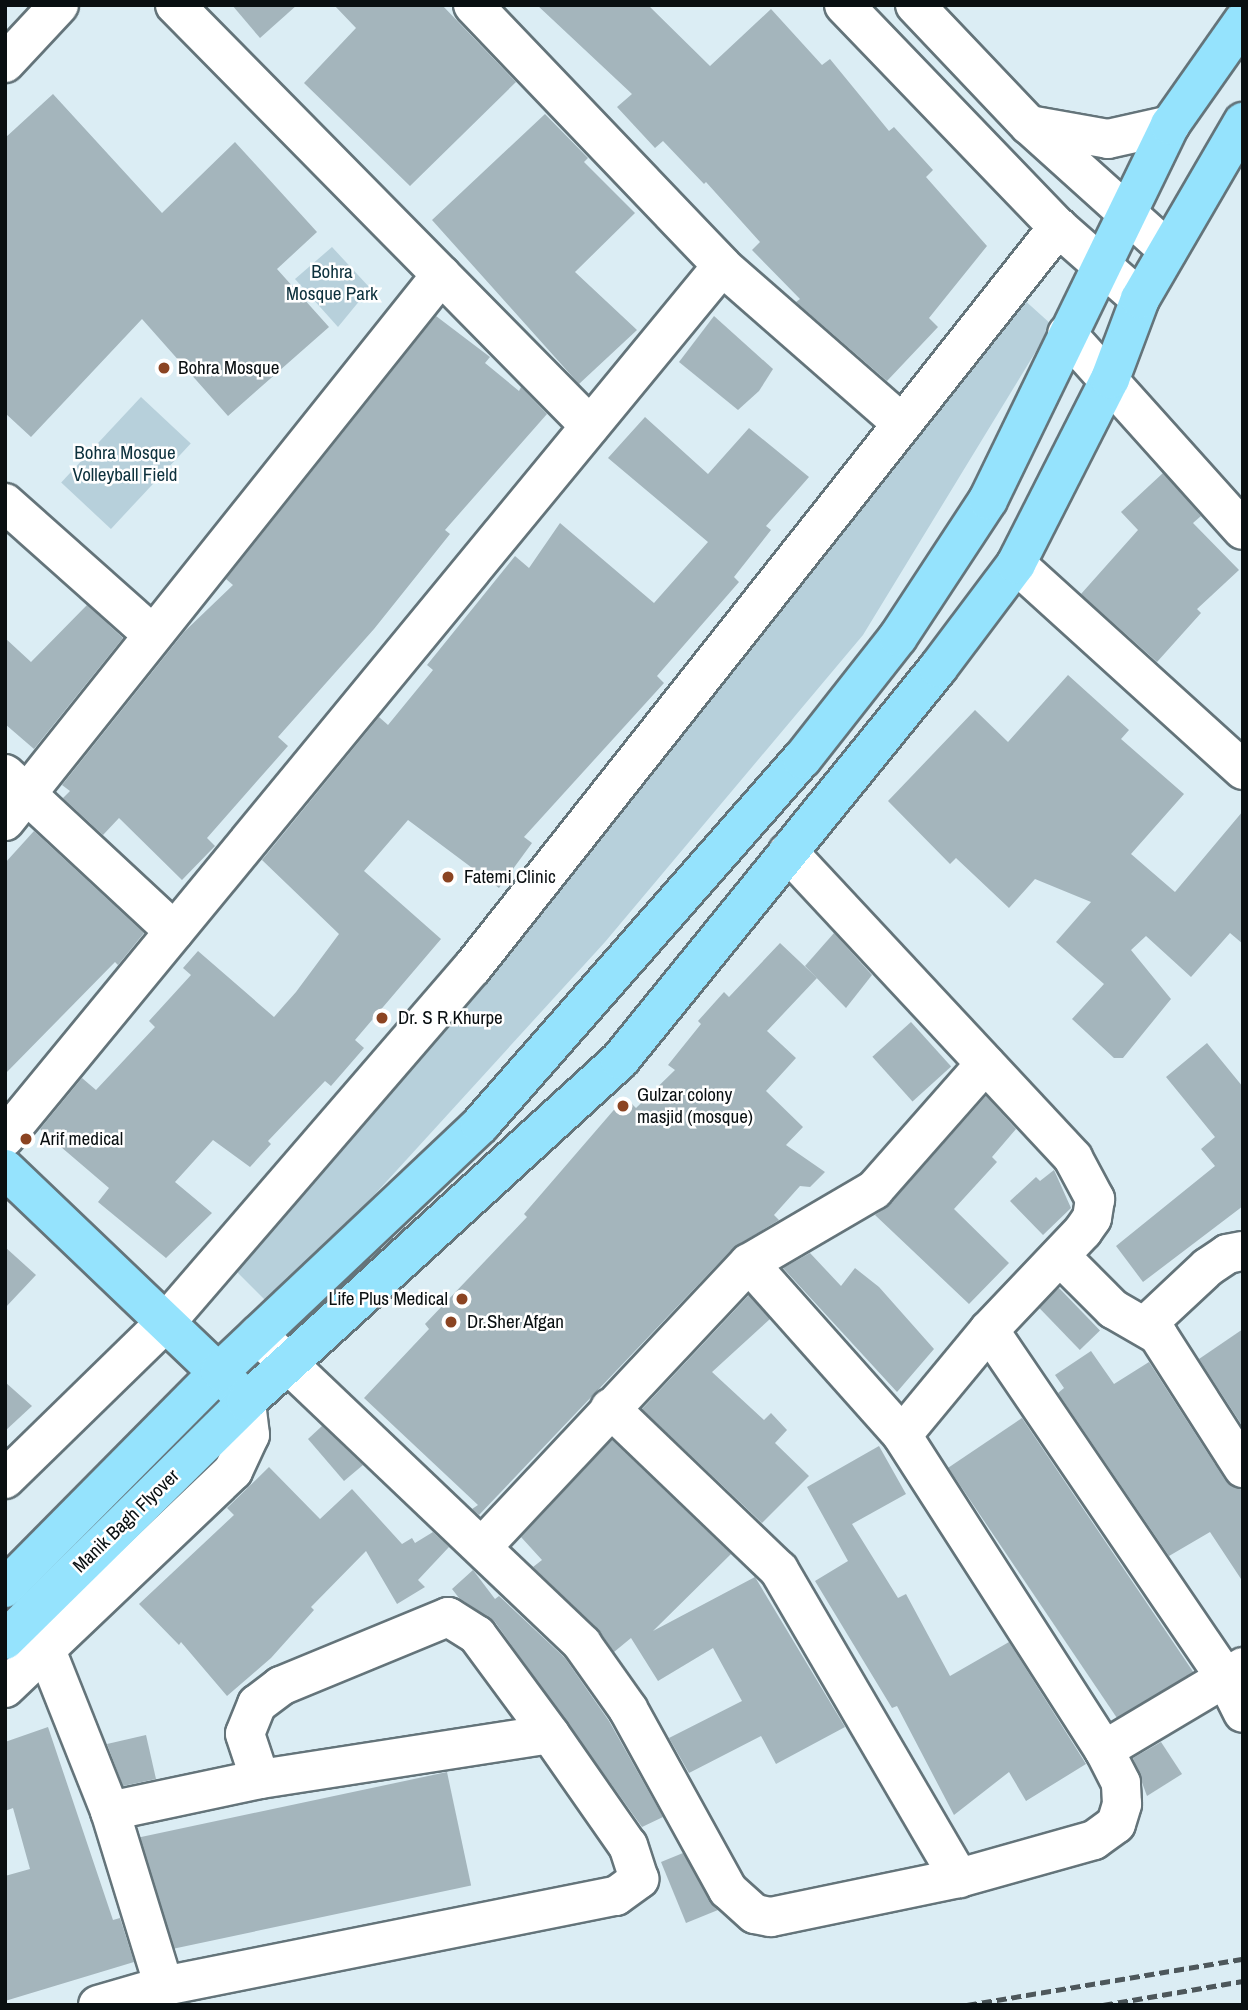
<!DOCTYPE html>
<style>
body{margin:0}
#map{position:relative;width:1248px;height:2010px;overflow:hidden;background:#dbedf4;font-family:"Archivo Narrow",sans-serif}
div>[style]{position:absolute}
[style*='--x']{left:calc(var(--x)*1px);top:calc(var(--y)*1px);width:calc(var(--w)*1px);rotate:calc(var(--a)*1deg)}
.green>*{inset:0;background:#b7d0db;transform-origin:0 0}
.building>*{inset:0;background:#a4b5bc;transform-origin:0 0}
.roads{filter:drop-shadow(2px 0 #64747a) drop-shadow(-2px 0 #64747a) drop-shadow(0 2px #64747a) drop-shadow(0 -2px #64747a)}
.minor>*{height:38px;margin:-19px;padding:0 19px;transform-origin:19px;border-radius:19px;background:#fff}
.major>*{height:38px;margin:-19px;padding:0 19px;transform-origin:19px;border-radius:19px;background:#95e3fd}
.rail>*{height:5px;margin-top:-2.5px;transform-origin:0;background:repeating-linear-gradient(90deg,#4d575b 0 10px,transparent 0 15px)}
.dots>*{width:19px;height:19px;translate:-50% -50%;box-sizing:border-box;border:4px solid #fff;border-radius:50%}
span{translate:-50% -50%;white-space:nowrap;text-align:center;line-height:1.15;-webkit-text-stroke:5px #fff;paint-order:stroke}
.park-label{font-size:19px;color:#0d313d}
.poi-label{font-size:19px;color:#090f11}
.left{translate:0 -50%;text-align:left}
.right{translate:-100% -50%;text-align:right}
.street-label{font-size:19px;color:#090f11}
.frame{position:absolute;inset:0;border:7px solid #090f11;pointer-events:none}
</style>
<div id="map">
<div class="green">
<div style="clip-path:polygon(332px 247px,370px 288px,338px 327px,295px 279px)"></div>
<div style="clip-path:polygon(1021px 297px,1052px 325px,863px 635px,605px 942px,272px 1307px,230px 1265px,522px 938px,714px 677px)"></div>
<div style="left:141px;top:397px;width:68px;height:117px;rotate:43deg"></div>
</div>
<div class="building">
<div style="clip-path:polygon(232px 5px,297px 5px,260px 38px)"></div>
<div style="clip-path:polygon(334px 5px,442px 5px,516px 82px,410px 186px,304px 83px,356px 28px)"></div>
<div style="clip-path:polygon(537px 5px,648px 5px,710px 66px,771px 9px,822px 65px,830px 59px,889px 131px,894px 127px,933px 170px,926px 177px,987px 246px,929px 318px,938px 327px,887px 381px,796px 302px,800px 299px,752px 250px,760px 242px,706px 182px,704px 184px,663px 141px,655px 148px,617px 107px,632px 94px)"></div>
<div style="clip-path:polygon(53px 94px,162px 213px,235px 142px,317px 232px,277px 269px,329px 327px,228px 416px,142px 319px,31px 437px,5px 413px,5px 138px)"></div>
<div style="clip-path:polygon(545px 114px,588px 158px,584px 162px,635px 213px,575px 272px,637px 330px,579px 384px,432px 220px)"></div>
<div style="clip-path:polygon(436px 316px,490px 357px,485px 363px,519px 391px,521px 387px,547px 414px,445px 530px,450px 534px,374px 629px,278px 737px,288px 746px,207px 838px,215px 846px,182px 880px,119px 818px,103px 835px,63px 798px,70px 791px,62px 785px,185px 631px,233px 585px,226px 579px)"></div>
<div style="clip-path:polygon(714px 316px,773px 369px,759px 391px,738px 410px,679px 362px)"></div>
<div style="clip-path:polygon(645px 417px,708px 474px,749px 428px,809px 477px,766px 526px,771px 530px,734px 577px,739px 582px,657px 676px,664px 683px,524px 837px,532px 843px,499px 888px,408px 820px,364px 871px,441px 939px,355px 1040px,364px 1048px,331px 1086px,325px 1081px,268px 1141px,271px 1144px,250px 1167px,213px 1140px,175px 1182px,212px 1213px,166px 1258px,98px 1202px,109px 1188px,40px 1129px,82px 1078px,96px 1090px,155px 1027px,149px 1021px,191px 975px,183px 968px,198px 951px,274px 1017px,296px 992px,339px 934px,262px 860px,379px 717px,388px 725px,433px 670px,427px 665px,515px 556px,529px 568px,560px 523px,654px 603px,708px 542px,608px 458px)"></div>
<div style="clip-path:polygon(1163px 473px,1201px 516px,1193px 523px,1239px 570px,1197px 609px,1201px 613px,1157px 662px,1081px 594px,1138px 530px,1121px 512px)"></div>
<div style="clip-path:polygon(87px 605px,123px 638px,34px 749px,5px 724px,5px 638px,31px 662px)"></div>
<div style="clip-path:polygon(1068px 675px,1129px 730px,1121px 739px,1184px 794px,1131px 854px,1175px 892px,1243px 811px,1243px 944px,1230px 933px,1191px 977px,1146px 936px,1131px 950px,1171px 999px,1123px 1058px,1114px 1058px,1072px 1019px,1104px 984px,1056px 942px,1091px 902px,1035px 879px,1009px 908px,956px 858px,950px 864px,888px 801px,975px 710px,1008px 742px)"></div>
<div style="clip-path:polygon(34px 831px,144px 933px,118px 965px,115px 962px,5px 1074px,5px 863px)"></div>
<div style="clip-path:polygon(834px 933px,872px 975px,846px 1008px,805px 966px)"></div>
<div style="clip-path:polygon(780px 943px,817px 978px,767px 1031px,796px 1058px,766px 1091px,803px 1127px,786px 1145px,825px 1172px,810px 1187px,800px 1186px,774px 1215px,779px 1220px,733px 1248px,479px 1515px,472px 1509px,478px 1505px,364px 1398px,429px 1329px,425px 1324px,527px 1217px,524px 1214px,625px 1097px,636px 1108px,675px 1070px,668px 1065px,701px 1024px,698px 1021px,724px 992px,729px 997px)"></div>
<div style="left:911px;top:1022px;width:60px;height:52px;rotate:48deg"></div>
<div style="clip-path:polygon(1207px 1043px,1243px 1087px,1243px 1206px,1143px 1282px,1116px 1246px,1215px 1166px,1201px 1149px,1215px 1137px,1166px 1077px)"></div>
<div style="clip-path:polygon(986px 1096px,1016px 1129px,992px 1157px,997px 1162px,954px 1209px,1009px 1263px,969px 1304px,875px 1215px,890px 1204px)"></div>
<div style="clip-path:polygon(1054px 1170px,1071px 1208px,1043px 1235px,1010px 1201px,1036px 1177px,1040px 1181px)"></div>
<div style="clip-path:polygon(5px 1247px,36px 1275px,5px 1308px)"></div>
<div style="clip-path:polygon(810px 1253px,841px 1286px,855px 1268px,879px 1287px,934px 1349px,897px 1392px,783px 1268px)"></div>
<div style="left:1059px;top:1288px;width:59px;height:28px;rotate:46deg"></div>
<div style="clip-path:polygon(749px 1295px,770px 1319px,712px 1372px,764px 1420px,771px 1413px,787px 1430px,775px 1443px,809px 1476px,762px 1523px,642px 1409px)"></div>
<div style="clip-path:polygon(1243px 1329px,1243px 1427px,1199px 1359px)"></div>
<div style="clip-path:polygon(1091px 1351px,1114px 1384px,1149px 1362px,1225px 1480px,1243px 1490px,1243px 1582px,1210px 1532px,1169px 1556px,1058px 1393px,1064px 1388px,1055px 1375px)"></div>
<div style="clip-path:polygon(5px 1382px,32px 1406px,5px 1431px)"></div>
<div style="left:1022px;top:1418px;width:306px;height:89px;rotate:56deg"></div>
<div style="clip-path:polygon(322px 1426px,363px 1465px,344px 1481px,308px 1439px)"></div>
<div style="clip-path:polygon(612px 1440px,731px 1554px,653px 1631px,755px 1577px,845px 1727px,776px 1764px,761px 1736px,689px 1773px,669px 1738px,742px 1701px,713px 1648px,658px 1681px,631px 1638px,614px 1652px,597px 1628px,533px 1567px,542px 1560px,521px 1537px)"></div>
<div style="clip-path:polygon(879px 1446px,906px 1494px,852px 1524px,898px 1598px,906px 1594px,950px 1676px,1009px 1642px,1086px 1764px,1026px 1801px,1009px 1772px,954px 1815px,897px 1706px,892px 1708px,815px 1581px,848px 1561px,807px 1487px)"></div>
<div style="clip-path:polygon(269px 1467px,320px 1519px,352px 1489px,402px 1544px,412px 1538px,415px 1543px,433px 1532px,449px 1547px,418px 1580px,425px 1587px,397px 1604px,366px 1551px,311px 1607px,314px 1610px,271px 1658px,227px 1696px,181px 1642px,179px 1645px,139px 1604px,234px 1515px,227px 1508px)"></div>
<div style="clip-path:polygon(473px 1570px,495px 1599px,499px 1596px,565px 1658px,609px 1721px,663px 1817px,642px 1827px,495px 1622px,459px 1598px,452px 1589px)"></div>
<div style="clip-path:polygon(48px 1727px,113px 1920px,120px 1918px,134px 1962px,5px 2001px,5px 1876px,30px 1869px,13px 1808px,5px 1811px,5px 1742px)"></div>
<div style="clip-path:polygon(146px 1735px,156px 1779px,123px 1786px,107px 1744px)"></div>
<div style="clip-path:polygon(1161px 1742px,1182px 1774px,1147px 1796px,1133px 1758px)"></div>
<div style="left:447px;top:1772px;width:116px;height:314px;rotate:78deg"></div>
<div style="clip-path:polygon(683px 1853px,718px 1910px,686px 1923px,661px 1862px)"></div>
</div>
<div class="roads">
<div class="minor">
<div style="--x:175;--y:5;--w:591;--a:45.41"></div>
<div style="--x:473;--y:5;--w:361;--a:46.3"></div>
<div style="--x:722;--y:266;--w:237;--a:41.2"></div>
<div style="--x:844;--y:5;--w:308;--a:46.1"></div>
<div style="--x:1058;--y:227;--w:109;--a:41.3"></div>
<div style="--x:915;--y:5;--w:166;--a:46.5"></div>
<div style="--x:1029;--y:125;--w:187;--a:42"></div>
<div style="--x:5;--y:63;--w:79;--a:-47"></div>
<div style="--x:1029;--y:125;--w:80;--a:10"></div>
<div style="--x:1108;--y:139;--w:64;--a:-12.7"></div>
<div style="--x:1067;--y:334;--w:263;--a:48.1"></div>
<div style="--x:5;--y:503;--w:197;--a:41.7"></div>
<div style="--x:1016;--y:564;--w:307;--a:42.2"></div>
<div style="--x:5;--y:774;--w:231;--a:42.9"></div>
<div style="--x:5;--y:821;--w:699;--a:-51.39"></div>
<div style="--x:788;--y:852;--w:418;--a:47"></div>
<div style="--x:1073;--y:1158;--w:47;--a:61.8"></div>
<div style="--x:1095;--y:1199;--w:19;--a:99"></div>
<div style="--x:1092;--y:1218;--w:16;--a:125"></div>
<div style="--x:1083;--y:1231;--w:137;--a:133.5"></div>
<div style="--x:989;--y:1330;--w:136;--a:129.6"></div>
<div style="--x:5;--y:1137;--w:1128;--a:-50.54"></div>
<div style="--x:1061;--y:1257;--w:74;--a:45"></div>
<div style="--x:1113;--y:1309;--w:52;--a:30"></div>
<div style="--x:1158;--y:1335;--w:158;--a:57.4"></div>
<div style="--x:1146;--y:1325;--w:85;--a:-43.1"></div>
<div style="--x:1208;--y:1267;--w:23;--a:-34"></div>
<div style="--x:1227;--y:1254;--w:16;--a:-11"></div>
<div style="--x:989;--y:1330;--w:420;--a:55.8"></div>
<div style="--x:1225;--y:1677;--w:40;--a:63.4"></div>
<div style="--x:258;--y:1335;--w:448;--a:43.6"></div>
<div style="--x:582;--y:1644;--w:80;--a:54.7"></div>
<div style="--x:628;--y:1709;--w:207;--a:61.1"></div>
<div style="--x:728;--y:1890;--w:36;--a:42"></div>
<div style="--x:755;--y:1914;--w:16;--a:11"></div>
<div style="--x:771;--y:1917;--w:192;--a:-11.7"></div>
<div style="--x:959;--y:1878;--w:140;--a:-15.7"></div>
<div style="--x:1094;--y:1840;--w:27;--a:-36"></div>
<div style="--x:1116;--y:1824;--w:21;--a:-73"></div>
<div style="--x:1122;--y:1804;--w:21;--a:-93"></div>
<div style="--x:1121;--y:1783;--w:37;--a:-117"></div>
<div style="--x:1104;--y:1750;--w:374;--a:-122.7"></div>
<div style="--x:902;--y:1435;--w:230;--a:-131.7"></div>
<div style="--x:610;--y:1408;--w:234;--a:43.8"></div>
<div style="--x:779;--y:1570;--w:357;--a:59.7"></div>
<div style="--x:5;--y:1479;--w:226;--a:-44.3"></div>
<div style="--x:167;--y:1321;--w:467;--a:-49.2"></div>
<div style="--x:472;--y:968;--w:945;--a:-51.66"></div>
<div style="--x:483;--y:1546;--w:388;--a:-46.8"></div>
<div style="--x:749;--y:1263;--w:145;--a:-30.3"></div>
<div style="--x:874;--y:1190;--w:168;--a:-48.6"></div>
<div style="--x:46;--y:1650;--w:173;--a:68.3"></div>
<div style="--x:110;--y:1811;--w:183;--a:72.9"></div>
<div style="--x:5;--y:1688;--w:315;--a:-43.6"></div>
<div style="--x:233;--y:1471;--w:40;--a:-65"></div>
<div style="--x:250;--y:1435;--w:33;--a:-97"></div>
<div style="--x:1104;--y:1750;--w:162;--a:-30.8"></div>
<div style="--x:110;--y:1811;--w:153;--a:-12"></div>
<div style="--x:260;--y:1779;--w:293;--a:-8.8"></div>
<div style="--x:98;--y:2005;--w:69;--a:-16.1"></div>
<div style="--x:164;--y:1986;--w:461;--a:-11.3"></div>
<div style="--x:616;--y:1896;--w:29;--a:-36"></div>
<div style="--x:639;--y:1879;--w:35;--a:-108"></div>
<div style="--x:628;--y:1846;--w:136;--a:-124.9"></div>
<div style="--x:550;--y:1734;--w:123;--a:-126.4"></div>
<div style="--x:477;--y:1635;--w:34;--a:-148"></div>
<div style="--x:448;--y:1617;--w:181;--a:157.6"></div>
<div style="--x:281;--y:1686;--w:30;--a:143"></div>
<div style="--x:257;--y:1704;--w:32;--a:112"></div>
<div style="--x:245;--y:1734;--w:47;--a:71.6"></div>
</div>
<div class="major">
<div style="--x:5;--y:1169;--w:320;--a:43.7"></div>
<div style="--x:5;--y:1588;--w:305;--a:-45.3"></div>
<div style="--x:220;--y:1371;--w:358;--a:-43.4"></div>
<div style="--x:480;--y:1125;--w:487;--a:-48.7"></div>
<div style="--x:802;--y:759;--w:155;--a:-51.8"></div>
<div style="--x:898;--y:637;--w:164;--a:-56.7"></div>
<div style="--x:988;--y:500;--w:417;--a:-64.1"></div>
<div style="--x:1170;--y:125;--w:127;--a:-54.9"></div>
<div style="--x:5;--y:1640;--w:339;--a:-44.6"></div>
<div style="--x:246;--y:1402;--w:507;--a:-42.44"></div>
<div style="--x:620;--y:1060;--w:505;--a:-50.95"></div>
<div style="--x:938;--y:668;--w:130;--a:-53.1"></div>
<div style="--x:1016;--y:564;--w:208;--a:-63.1"></div>
<div style="--x:1110;--y:379;--w:85;--a:-69.4"></div>
<div style="--x:1140;--y:299;--w:205;--a:-59.8"></div>
</div>
</div>
<div class="rail">
<div style="--x:967;--y:2005;--w:280;--a:-9.5"></div>
<div style="--x:1103;--y:2005;--w:142;--a:-9.7"></div>
</div>
<div class="dots">
<div style="left:164px;top:368px;background:#8b4422"></div>
<div style="left:448px;top:877px;background:#8b4422"></div>
<div style="left:382px;top:1018px;background:#8b4422"></div>
<div style="left:623px;top:1106px;background:#8b4422"></div>
<div style="left:26px;top:1139px;background:#8b4422"></div>
<div style="left:462px;top:1299px;background:#8b4422"></div>
<div style="left:451px;top:1322px;background:#8b4422"></div>
</div>
<div class="park-label">
<span style="left:332px;top:283px">Bohra<br>Mosque Park</span>
<span style="left:125px;top:464px">Bohra Mosque<br>Volleyball Field</span>
</div>
<div class="poi-label">
<span class="left" style="left:178px;top:368px">Bohra Mosque</span>
<span class="left" style="left:464px;top:877px">Fatemi Clinic</span>
<span class="left" style="left:398px;top:1018px">Dr. S R Khurpe</span>
<span class="left" style="left:637px;top:1106px">Gulzar colony<br>masjid (mosque)</span>
<span class="left" style="left:40px;top:1139px">Arif medical</span>
<span class="right" style="left:448px;top:1299px">Life Plus Medical</span>
<span class="left" style="left:467px;top:1322px">Dr.Sher Afgan</span>
</div>
<div class="street-label">
<span style="left:126px;top:1521px;rotate:-44deg">Manik Bagh Flyover</span>
</div>
<div class="frame"></div>
</div>
